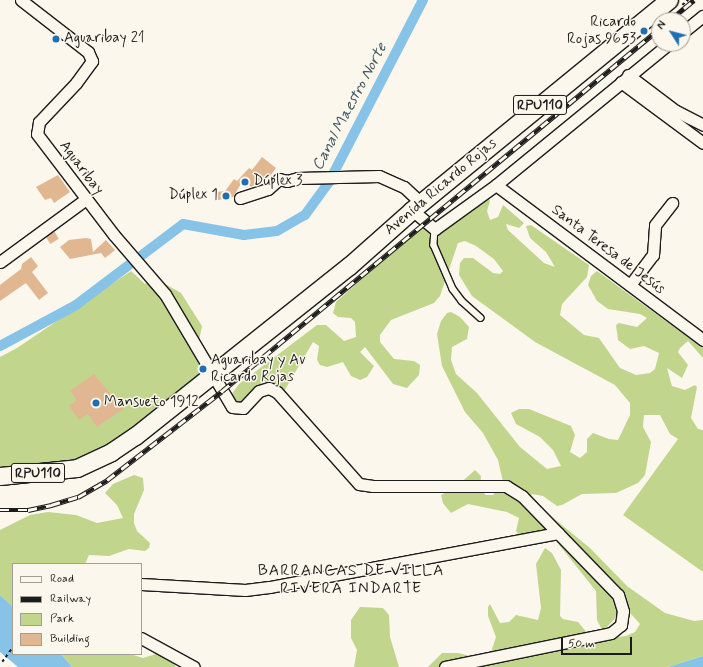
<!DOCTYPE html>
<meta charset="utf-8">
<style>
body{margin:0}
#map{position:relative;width:703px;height:667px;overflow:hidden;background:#fbf7ec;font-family:Mynerve,sans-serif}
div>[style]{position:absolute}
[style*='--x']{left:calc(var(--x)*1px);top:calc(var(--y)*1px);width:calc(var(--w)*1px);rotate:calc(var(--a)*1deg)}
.green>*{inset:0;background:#c1d68c}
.water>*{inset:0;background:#87c2e7}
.canal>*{height:10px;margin:-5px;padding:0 5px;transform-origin:5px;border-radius:5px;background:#87c2e7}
.building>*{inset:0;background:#e0b791;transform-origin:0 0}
.path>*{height:1.5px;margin-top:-0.75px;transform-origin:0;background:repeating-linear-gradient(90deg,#1c1c1c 0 3px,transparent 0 6px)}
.roads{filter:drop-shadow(1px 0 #1c1c1c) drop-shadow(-1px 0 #1c1c1c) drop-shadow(0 1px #1c1c1c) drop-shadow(0 -1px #1c1c1c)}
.lane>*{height:5.5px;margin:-2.75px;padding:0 2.75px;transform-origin:2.75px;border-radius:2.75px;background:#fbf7ec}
.street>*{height:11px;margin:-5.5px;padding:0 5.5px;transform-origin:5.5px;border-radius:5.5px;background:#fbf7ec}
.primary>*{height:17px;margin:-8.5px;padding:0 8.5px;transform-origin:8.5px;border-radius:8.5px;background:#fbf7ec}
.rail>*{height:4.5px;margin-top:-2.25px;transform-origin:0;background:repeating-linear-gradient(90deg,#fbf7ec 0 9px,#1c1c1c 0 18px);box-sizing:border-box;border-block:1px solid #1c1c1c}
.dots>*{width:11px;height:11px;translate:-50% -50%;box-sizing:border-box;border:2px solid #fbf7ec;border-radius:50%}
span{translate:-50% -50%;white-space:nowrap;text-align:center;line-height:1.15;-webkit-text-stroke:3px #fbf7ec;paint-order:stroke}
.shield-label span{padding:1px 3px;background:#fbf7ec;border:1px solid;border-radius:3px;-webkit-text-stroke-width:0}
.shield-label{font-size:14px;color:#1c1c1c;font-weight:700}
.poi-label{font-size:15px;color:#1c1c1c}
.right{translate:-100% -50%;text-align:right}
.left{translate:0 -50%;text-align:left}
.street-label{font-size:15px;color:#1c1c1c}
.water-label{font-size:16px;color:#415663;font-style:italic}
.neighbourhood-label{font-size:16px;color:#1c1c1c;letter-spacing:1px}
.legend{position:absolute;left:12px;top:563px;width:130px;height:92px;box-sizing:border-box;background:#fbf7ec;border:1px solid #a29f99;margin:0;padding:5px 7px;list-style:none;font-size:12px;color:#1c1c1c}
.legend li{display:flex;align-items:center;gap:8px;height:20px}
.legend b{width:20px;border:1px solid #a29f99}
.north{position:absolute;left:651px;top:12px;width:40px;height:40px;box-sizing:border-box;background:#fbf7ec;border:1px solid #a29f99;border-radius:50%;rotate:306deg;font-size:11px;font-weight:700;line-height:16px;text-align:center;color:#1c1c1c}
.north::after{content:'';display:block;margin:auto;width:14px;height:18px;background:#1f6fb2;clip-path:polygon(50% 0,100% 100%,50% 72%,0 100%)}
.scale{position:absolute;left:561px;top:637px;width:71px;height:18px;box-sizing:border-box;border:2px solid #1c1c1c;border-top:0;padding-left:5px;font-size:12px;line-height:14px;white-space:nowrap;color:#1c1c1c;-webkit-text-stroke:3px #fbf7ec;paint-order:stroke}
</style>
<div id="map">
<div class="green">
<div style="clip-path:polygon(488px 197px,490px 201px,487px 211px,490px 220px,498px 217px,503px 205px,524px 223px,519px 228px,506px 224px,508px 230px,544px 263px,555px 267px,546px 252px,530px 238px,526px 226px,531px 225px,589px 265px,587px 277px,562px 304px,560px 315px,584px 335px,599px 338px,620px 368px,636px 375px,650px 373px,655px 369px,659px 353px,644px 346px,630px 349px,618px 340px,616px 325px,619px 323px,637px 327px,647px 318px,640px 314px,608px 309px,597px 301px,588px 285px,591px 276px,597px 271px,703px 348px,703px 358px,688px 341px,680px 348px,678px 352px,688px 365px,682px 378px,667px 368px,672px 386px,685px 390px,695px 385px,697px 387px,691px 418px,698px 429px,703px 430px,703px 572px,623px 515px,678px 439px,670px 434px,660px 415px,644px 415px,643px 427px,651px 442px,645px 475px,638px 483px,616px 493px,582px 494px,562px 505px,557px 506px,543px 496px,532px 494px,530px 499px,590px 548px,627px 586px,665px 613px,694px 621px,703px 620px,703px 656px,668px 667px,428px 667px,442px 653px,458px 653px,482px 659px,490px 655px,496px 637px,488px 616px,488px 607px,490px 604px,500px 623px,509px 622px,516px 615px,538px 620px,541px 608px,536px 564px,545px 548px,552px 553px,561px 570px,560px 616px,563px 619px,578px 622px,589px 635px,602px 639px,626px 636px,635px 632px,640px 624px,631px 614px,627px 613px,618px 615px,606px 628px,601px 628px,597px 620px,596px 591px,552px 536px,534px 532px,527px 536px,519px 535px,516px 531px,519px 518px,507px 512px,468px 504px,451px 513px,443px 503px,441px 495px,457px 486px,475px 470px,481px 476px,480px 489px,486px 495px,493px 495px,503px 482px,498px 460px,483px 433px,465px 412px,442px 366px,437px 334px,441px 321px,447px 313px,451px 312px,460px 317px,469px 327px,467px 339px,452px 347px,451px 360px,456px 374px,477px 393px,520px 447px,547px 469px,561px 466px,553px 450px,540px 437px,516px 424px,511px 413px,519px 409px,529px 409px,571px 426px,575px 435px,570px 452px,580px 458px,587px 452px,587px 439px,593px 433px,609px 439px,618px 440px,630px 415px,630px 403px,615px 385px,535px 342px,472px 296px,459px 275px,460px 263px,464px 258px,473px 258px,493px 273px,500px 274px,503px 271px,494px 259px,476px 246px,465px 241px,458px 243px,440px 296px,434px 303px,391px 320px,380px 335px,380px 342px,394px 359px,414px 361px,420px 365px,419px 375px,407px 388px,393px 384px,365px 347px,360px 352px,374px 366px,367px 377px,360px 380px,351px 376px,343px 362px,327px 367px,320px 365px,317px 360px,319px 346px,313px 342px,283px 393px,264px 381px,249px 398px,237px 407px,231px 395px,239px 384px,317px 325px,326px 325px,344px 341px,356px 337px,355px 322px,351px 318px,338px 317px,333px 313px,336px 302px,411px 235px,427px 225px,437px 231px)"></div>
<div style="clip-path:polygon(131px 271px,145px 284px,148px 282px,167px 285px,181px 293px,202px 326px,196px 355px,206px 372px,135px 431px,76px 462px,0 472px,0 357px,17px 348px)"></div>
<div style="clip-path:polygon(134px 475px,143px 478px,144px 490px,134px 514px,134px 523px,137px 531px,150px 543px,149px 548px,145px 551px,129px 549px,109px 556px,89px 555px,85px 564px,13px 564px,13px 607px,0 595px,0 530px,30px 515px,48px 512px,76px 515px,97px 523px,123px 518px,117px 505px,105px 493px,113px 484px)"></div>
<div style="clip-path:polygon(360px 607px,383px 608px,389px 615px,390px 637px,399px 667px,354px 667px,357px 650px,351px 638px,351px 620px)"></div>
<div style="clip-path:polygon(162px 652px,170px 657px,176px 667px,72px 667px,61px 654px,130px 654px,143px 658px)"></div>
</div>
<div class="water">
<div style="clip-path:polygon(0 595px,13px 607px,13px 654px,61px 654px,72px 667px,18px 667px,0 652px)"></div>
<div style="clip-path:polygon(703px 656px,703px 667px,668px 667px)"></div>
</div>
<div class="canal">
<div style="--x:0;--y:346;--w:86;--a:-28.3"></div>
<div style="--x:76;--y:305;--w:134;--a:-37.1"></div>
<div style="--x:183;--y:224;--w:62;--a:10.2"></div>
<div style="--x:244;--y:235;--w:33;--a:-7"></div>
<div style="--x:277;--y:231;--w:32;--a:-30"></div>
<div style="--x:305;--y:215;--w:41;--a:-54"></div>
<div style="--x:329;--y:182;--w:205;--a:-62.7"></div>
</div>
<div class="building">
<div style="clip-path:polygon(262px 157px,276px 168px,268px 179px,265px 177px,260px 183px,258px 182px,251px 187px,248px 185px,247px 188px,241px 184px,233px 197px,218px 200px,217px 192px,225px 191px,234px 179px,237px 181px,249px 168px,252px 170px)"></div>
<div style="clip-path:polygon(58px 175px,70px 192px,54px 203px,51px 198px,45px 200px,36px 187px)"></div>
<div style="left:54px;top:231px;width:9px;height:10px;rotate:58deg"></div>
<div style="clip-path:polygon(86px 238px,91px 239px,93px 252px,106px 240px,115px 250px,105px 258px,101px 253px,70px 259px,60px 247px,69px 240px)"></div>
<div style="clip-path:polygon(31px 257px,38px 266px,32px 272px,48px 293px,39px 300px,26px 283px,0 301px,0 285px,21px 269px,22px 264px)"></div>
<div style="clip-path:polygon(94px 374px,123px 409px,97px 427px,88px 414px,79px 420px,69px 406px,77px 400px,70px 391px)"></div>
</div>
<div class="path">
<div style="--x:682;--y:5;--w:8;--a:-40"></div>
<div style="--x:2;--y:662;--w:19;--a:-54"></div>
</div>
<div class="roads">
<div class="lane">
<div style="--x:435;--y:229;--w:16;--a:94"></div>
<div style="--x:434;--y:245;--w:48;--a:66.6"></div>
<div style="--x:453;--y:289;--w:15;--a:53"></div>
<div style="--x:462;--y:301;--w:25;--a:42"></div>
</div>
<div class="street">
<div style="--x:21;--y:0;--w:85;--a:37.8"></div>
<div style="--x:88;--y:52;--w:10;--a:66"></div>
<div style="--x:92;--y:61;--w:27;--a:126"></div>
<div style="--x:76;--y:83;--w:54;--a:133.5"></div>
<div style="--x:39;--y:122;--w:12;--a:99"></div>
<div style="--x:37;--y:134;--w:127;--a:52.7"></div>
<div style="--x:114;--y:235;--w:78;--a:49.2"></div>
<div style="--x:165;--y:294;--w:131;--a:59.3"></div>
<div style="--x:232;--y:407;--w:11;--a:5"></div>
<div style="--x:243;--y:408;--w:23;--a:-47"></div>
<div style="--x:259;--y:391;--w:10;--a:-17"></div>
<div style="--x:269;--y:388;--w:9;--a:27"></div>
<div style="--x:277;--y:392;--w:123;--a:48.3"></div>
<div style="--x:359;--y:484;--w:14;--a:8"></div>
<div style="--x:373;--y:486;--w:133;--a:0"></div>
<div style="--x:506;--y:486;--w:19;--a:32"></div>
<div style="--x:522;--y:496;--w:52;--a:45.8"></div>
<div style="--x:558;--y:533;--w:294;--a:169.4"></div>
<div style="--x:269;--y:587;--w:24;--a:173"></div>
<div style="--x:245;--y:590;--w:104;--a:-176.7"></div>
<div style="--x:683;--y:32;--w:26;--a:-39"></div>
<div style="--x:628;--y:75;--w:60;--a:36.9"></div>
<div style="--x:676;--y:111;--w:30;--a:27"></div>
<div style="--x:621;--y:82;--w:102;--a:36.6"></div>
<div style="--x:496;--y:185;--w:259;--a:36.8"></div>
<div style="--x:240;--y:198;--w:29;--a:-18"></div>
<div style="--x:268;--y:189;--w:15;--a:-42"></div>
<div style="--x:279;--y:179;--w:8;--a:14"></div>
<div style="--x:287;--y:181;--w:11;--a:-15"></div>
<div style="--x:298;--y:178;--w:81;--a:-1.4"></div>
<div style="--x:379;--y:176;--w:27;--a:24"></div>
<div style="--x:404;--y:187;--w:23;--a:43"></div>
<div style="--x:412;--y:210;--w:30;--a:40"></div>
<div style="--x:435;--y:229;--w:75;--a:-35.8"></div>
<div style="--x:496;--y:185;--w:222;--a:-39.3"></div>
<div style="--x:0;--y:262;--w:107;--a:-36.2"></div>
<div style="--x:630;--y:285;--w:38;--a:-53"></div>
<div style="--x:653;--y:255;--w:30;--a:-86"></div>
<div style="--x:655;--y:225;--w:28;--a:-52"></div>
<div style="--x:141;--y:638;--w:60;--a:28.7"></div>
<div style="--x:445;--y:667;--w:169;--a:-11.6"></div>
<div style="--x:611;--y:633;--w:13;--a:-39"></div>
<div style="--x:621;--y:625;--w:14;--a:-82"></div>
<div style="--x:623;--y:611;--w:17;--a:-107"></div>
<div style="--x:618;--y:595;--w:86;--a:-134.1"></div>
</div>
<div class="primary">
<div style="--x:0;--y:476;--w:77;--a:-5.9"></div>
<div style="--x:77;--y:468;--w:38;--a:-25"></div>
<div style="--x:111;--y:452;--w:29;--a:-34"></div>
<div style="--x:135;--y:436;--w:273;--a:-38.5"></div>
<div style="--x:349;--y:266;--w:84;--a:-41.6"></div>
<div style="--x:412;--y:210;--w:332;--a:-39.3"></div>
</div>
</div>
<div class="rail">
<div style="--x:670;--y:20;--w:31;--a:-40"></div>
<div style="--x:0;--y:510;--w:28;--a:0"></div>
<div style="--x:28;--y:510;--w:24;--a:-12"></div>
<div style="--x:51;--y:505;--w:28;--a:-17"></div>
<div style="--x:78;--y:497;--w:34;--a:-30"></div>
<div style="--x:107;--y:480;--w:145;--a:-37.7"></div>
<div style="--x:222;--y:391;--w:567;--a:-39.64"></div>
</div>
<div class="dots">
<div style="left:644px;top:31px;background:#1f6fb2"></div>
<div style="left:56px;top:39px;background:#1f6fb2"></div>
<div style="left:245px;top:182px;background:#1f6fb2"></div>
<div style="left:226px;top:196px;background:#1f6fb2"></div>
<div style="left:203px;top:369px;background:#1f6fb2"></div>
<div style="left:96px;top:403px;background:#1f6fb2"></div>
</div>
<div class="shield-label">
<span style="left:540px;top:105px">RPU110</span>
<span style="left:38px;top:473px">RPU110</span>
</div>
<div class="poi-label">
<span class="right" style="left:636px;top:31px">Ricardo<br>Rojas 9653</span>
<span class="left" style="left:64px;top:39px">Aguaribay 21</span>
<span class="left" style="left:253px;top:182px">Dúplex 3</span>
<span class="right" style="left:218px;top:196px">Dúplex 1</span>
<span class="left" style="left:211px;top:369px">Aguaribay y Av<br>Ricardo Rojas</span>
<span class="left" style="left:104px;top:403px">Mansueto 1912</span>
</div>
<div class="street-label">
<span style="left:81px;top:168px;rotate:53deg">Aguaribay</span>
<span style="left:441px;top:187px;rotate:-40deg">Avenida Ricardo Rojas</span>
<span style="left:608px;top:250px;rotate:37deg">Santa Teresa de Jesús</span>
</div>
<div class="water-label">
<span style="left:350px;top:107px;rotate:-62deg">Canal Maestro Norte</span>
</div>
<div class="neighbourhood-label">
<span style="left:351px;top:580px">BARRANCAS DE VILLA<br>RIVERA INDARTE</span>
</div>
<ul class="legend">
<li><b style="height:5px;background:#fbf7ec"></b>Road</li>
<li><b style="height:5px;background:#1c1c1c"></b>Railway</li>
<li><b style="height:11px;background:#c1d68c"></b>Park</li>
<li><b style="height:11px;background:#e0b791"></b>Building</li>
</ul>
<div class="north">N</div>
<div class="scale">50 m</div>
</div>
